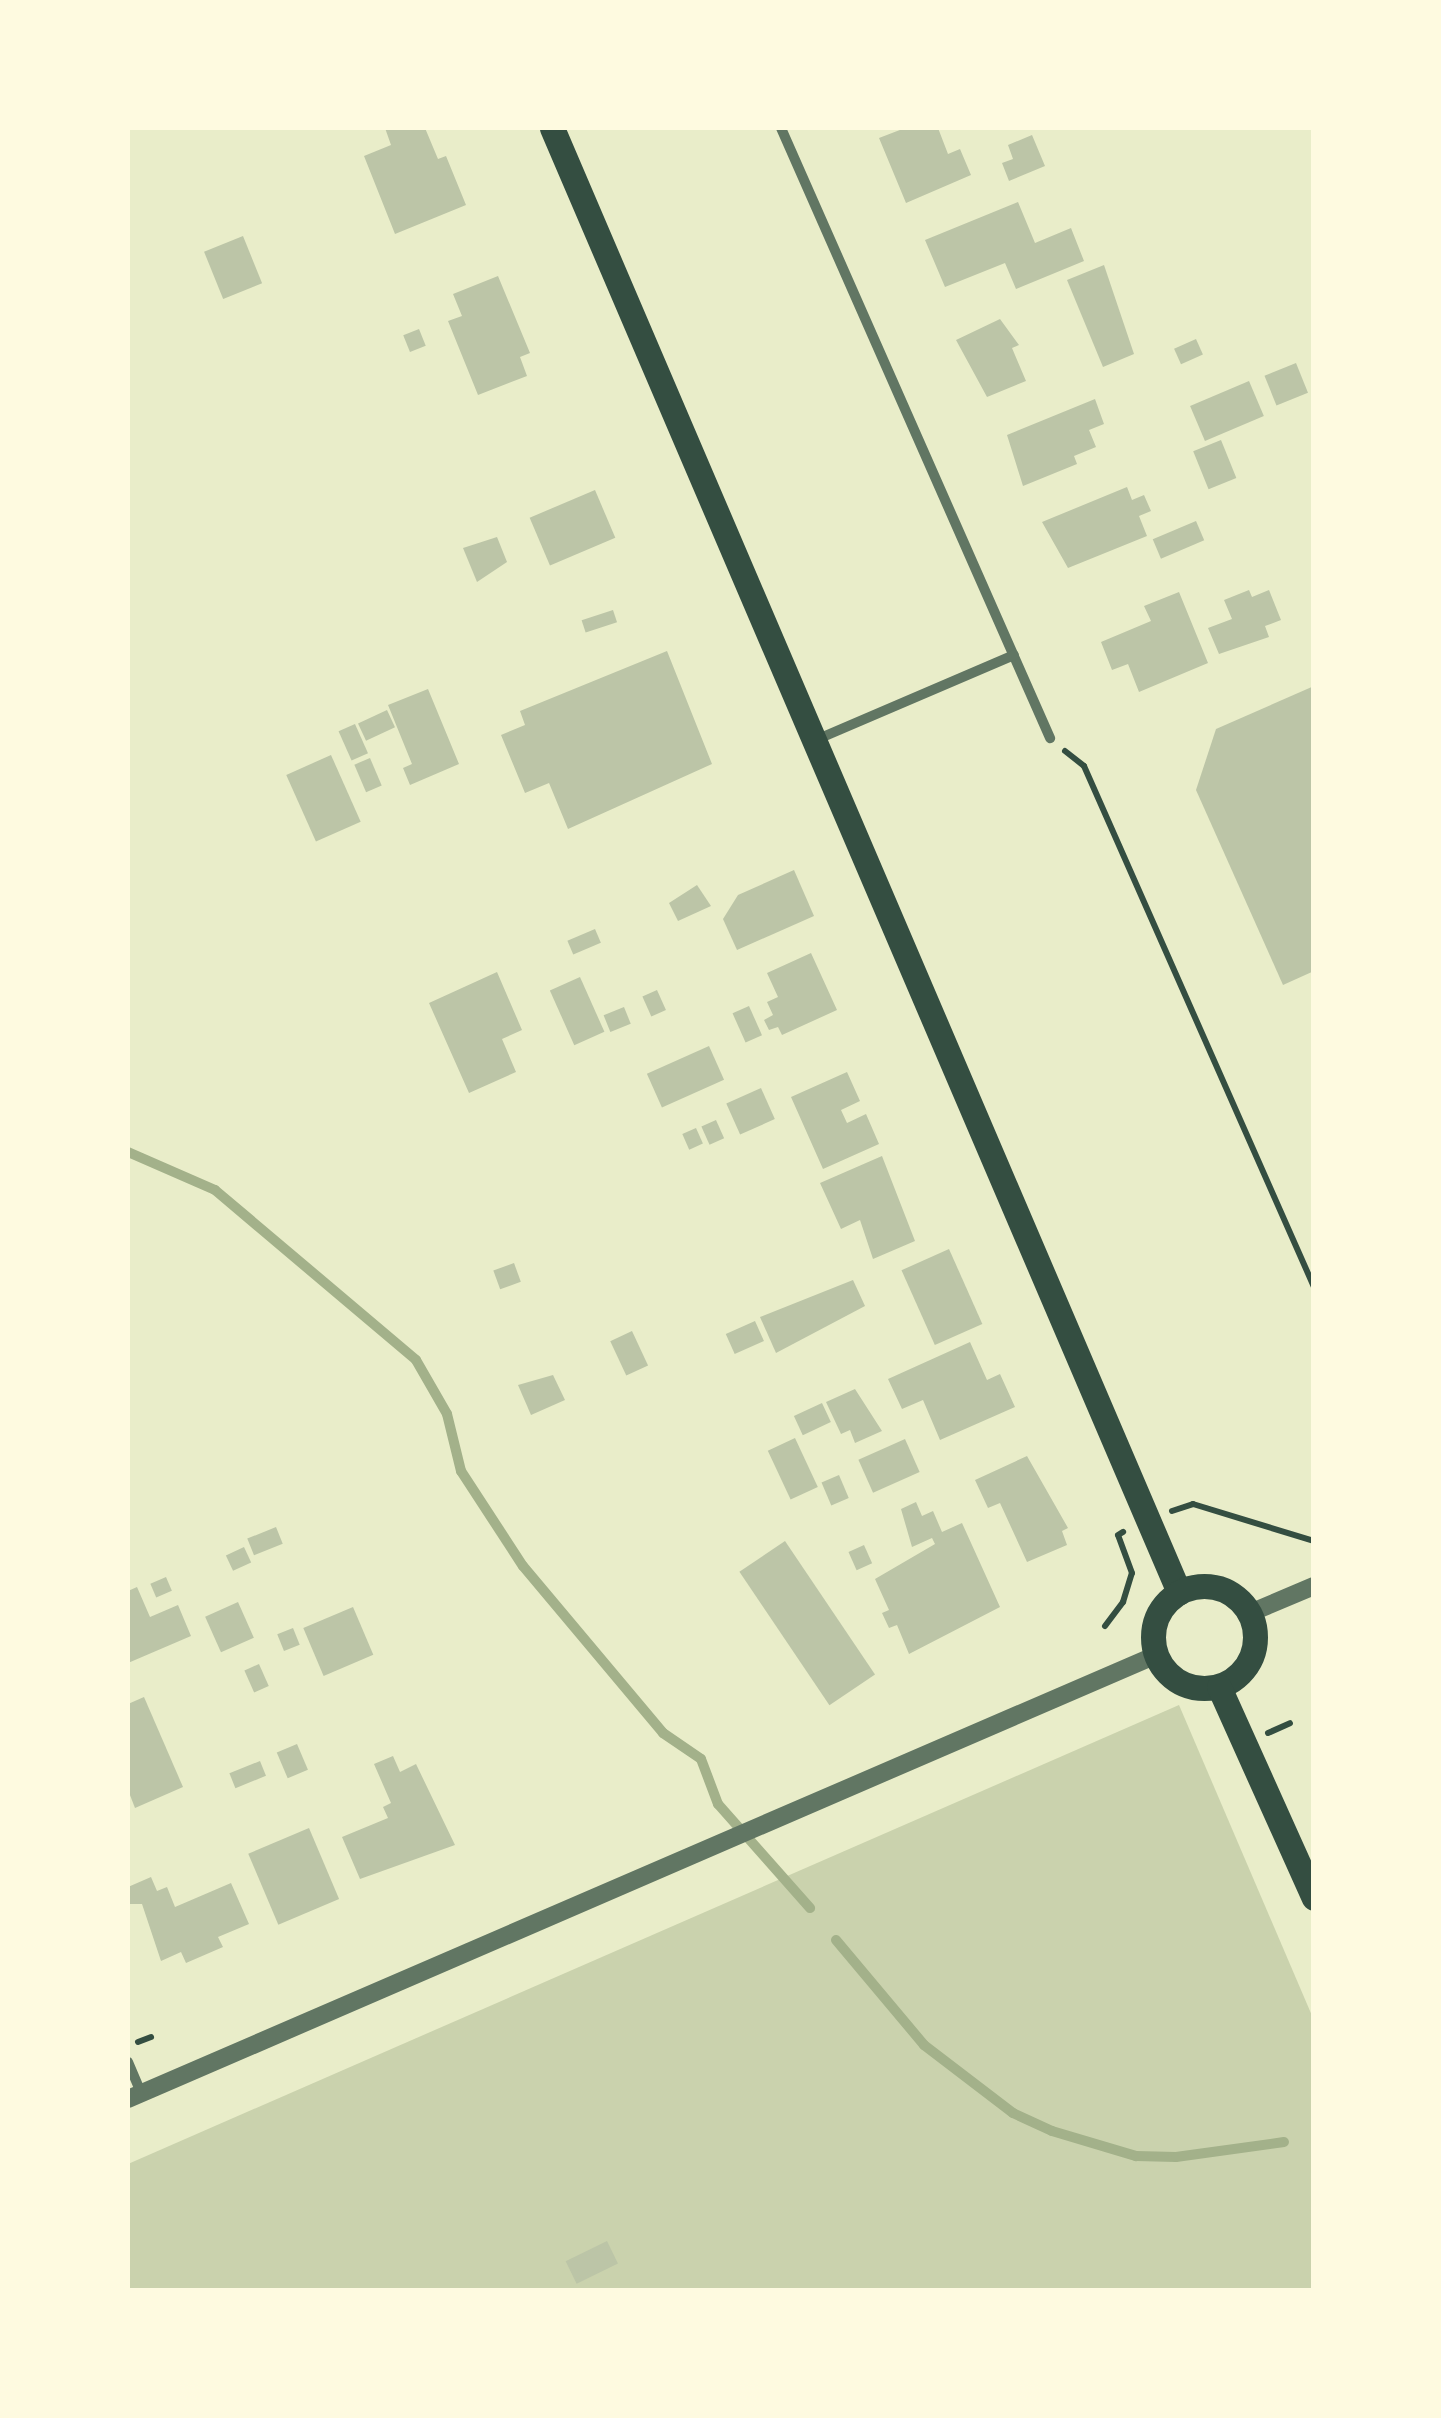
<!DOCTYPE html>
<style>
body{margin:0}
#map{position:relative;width:1441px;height:2418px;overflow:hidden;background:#e9edc9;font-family:Merriweather,serif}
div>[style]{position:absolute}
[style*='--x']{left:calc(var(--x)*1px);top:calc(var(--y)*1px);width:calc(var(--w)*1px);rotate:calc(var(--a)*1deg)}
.green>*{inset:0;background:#cad2ad}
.stream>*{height:10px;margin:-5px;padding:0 5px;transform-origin:5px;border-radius:5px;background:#a3b18a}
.building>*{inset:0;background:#bcc5a7;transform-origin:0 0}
.path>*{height:6px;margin:-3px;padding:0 3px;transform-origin:3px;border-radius:3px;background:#344e41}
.minor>*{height:10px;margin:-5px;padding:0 5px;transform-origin:5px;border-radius:5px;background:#617663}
.tertiary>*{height:18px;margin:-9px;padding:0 9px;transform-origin:9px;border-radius:9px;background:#617663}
.primary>*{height:25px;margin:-12.5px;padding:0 12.5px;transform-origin:12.5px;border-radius:12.5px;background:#344e41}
.primary>.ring{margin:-12.5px;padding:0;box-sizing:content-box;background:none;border:25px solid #344e41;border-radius:50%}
span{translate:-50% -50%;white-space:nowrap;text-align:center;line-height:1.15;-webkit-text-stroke:8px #fefae0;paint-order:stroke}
.frame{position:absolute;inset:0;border:130px solid #fefae0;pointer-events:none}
</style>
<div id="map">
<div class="green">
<div style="clip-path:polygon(1179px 1705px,1313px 2018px,1313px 2290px,128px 2290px,128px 2164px)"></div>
</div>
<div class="stream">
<div style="--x:128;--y:1152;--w:95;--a:23.6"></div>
<div style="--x:215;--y:1190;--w:263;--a:40.2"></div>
<div style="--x:416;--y:1360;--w:62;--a:60.1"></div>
<div style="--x:447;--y:1414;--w:59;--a:76.2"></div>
<div style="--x:461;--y:1471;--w:113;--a:56.9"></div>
<div style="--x:523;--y:1566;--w:218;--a:50"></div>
<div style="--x:663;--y:1733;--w:46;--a:34.4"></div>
<div style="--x:701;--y:1759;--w:48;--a:69.3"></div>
<div style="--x:718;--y:1804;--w:139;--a:48.5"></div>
<div style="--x:836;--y:1940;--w:137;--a:50"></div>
<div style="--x:924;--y:2045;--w:112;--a:37.4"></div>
<div style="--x:1013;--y:2113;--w:43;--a:24.8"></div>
<div style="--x:1052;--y:2131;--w:88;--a:16.6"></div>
<div style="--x:1136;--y:2156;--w:40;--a:1.4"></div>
<div style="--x:1176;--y:2157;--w:109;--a:-7.9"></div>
</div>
<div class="building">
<div style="clip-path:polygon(385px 128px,425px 128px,438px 159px,446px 156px,466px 205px,395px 234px,364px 156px,391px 145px)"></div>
<div style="clip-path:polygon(905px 128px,938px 128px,948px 154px,960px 149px,971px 175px,906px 203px,879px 138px)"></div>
<div style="clip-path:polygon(1032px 135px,1045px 166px,1009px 181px,1002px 163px,1013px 159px,1008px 145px)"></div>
<div style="clip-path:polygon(1018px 202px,1035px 243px,1071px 228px,1084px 261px,1016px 289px,1005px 263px,945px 287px,925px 240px)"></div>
<div style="left:243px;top:236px;width:51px;height:42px;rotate:68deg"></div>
<div style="clip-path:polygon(1104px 265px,1134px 354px,1103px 367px,1067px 280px)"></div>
<div style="clip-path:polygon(498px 276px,530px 353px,520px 357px,527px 376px,478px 395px,448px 321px,462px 316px,453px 294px)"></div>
<div style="clip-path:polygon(1000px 319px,1019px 345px,1012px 348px,1026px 381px,987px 397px,956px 340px)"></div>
<div style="left:419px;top:329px;width:18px;height:17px;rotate:68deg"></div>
<div style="left:1196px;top:339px;width:17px;height:24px;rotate:66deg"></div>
<div style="left:1296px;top:363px;width:32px;height:34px;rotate:68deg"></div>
<div style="left:1249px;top:381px;width:38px;height:64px;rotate:67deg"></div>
<div style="clip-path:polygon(1095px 399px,1104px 424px,1089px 430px,1096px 447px,1074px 456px,1077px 464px,1023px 486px,1007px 435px)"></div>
<div style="left:1221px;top:440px;width:41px;height:30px;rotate:68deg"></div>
<div style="clip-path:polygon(1127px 487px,1132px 500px,1144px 495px,1151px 511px,1139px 516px,1147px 536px,1068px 568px,1042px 522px)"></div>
<div style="left:595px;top:490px;width:52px;height:71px;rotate:67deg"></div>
<div style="left:1196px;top:521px;width:21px;height:47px;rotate:67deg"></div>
<div style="clip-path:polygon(497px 537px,507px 562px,477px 582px,463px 548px)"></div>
<div style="clip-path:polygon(1249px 590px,1252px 597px,1269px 590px,1281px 620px,1265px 626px,1269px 637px,1219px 654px,1208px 628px,1232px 619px,1224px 600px)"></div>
<div style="clip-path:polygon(1179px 592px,1208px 663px,1139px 692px,1128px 664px,1112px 670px,1101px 642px,1151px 621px,1144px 606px)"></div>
<div style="left:613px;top:610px;width:13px;height:33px;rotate:72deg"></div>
<div style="clip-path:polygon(667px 651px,712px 764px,568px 829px,549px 783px,525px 793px,501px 735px,525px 725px,520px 711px)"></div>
<div style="clip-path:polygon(1314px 686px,1314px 971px,1283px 985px,1196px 790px,1216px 729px)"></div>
<div style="clip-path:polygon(428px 689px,459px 764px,410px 785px,403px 768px,412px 764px,388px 705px)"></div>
<div style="left:387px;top:710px;width:19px;height:32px;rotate:65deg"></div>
<div style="left:355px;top:724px;width:32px;height:18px;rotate:66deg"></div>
<div style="left:331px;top:755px;width:73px;height:49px;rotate:66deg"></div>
<div style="left:370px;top:758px;width:30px;height:17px;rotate:67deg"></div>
<div style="clip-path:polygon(794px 870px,814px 916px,737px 950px,723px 919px,738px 895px)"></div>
<div style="clip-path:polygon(697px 885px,711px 906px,678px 921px,669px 903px)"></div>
<div style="left:595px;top:929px;width:15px;height:30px;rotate:67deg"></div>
<div style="clip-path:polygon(811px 953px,837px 1010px,782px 1035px,778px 1027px,769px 1030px,764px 1020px,773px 1015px,767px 1002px,778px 997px,767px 973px)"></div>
<div style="clip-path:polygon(497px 972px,522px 1030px,502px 1039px,516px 1072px,469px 1093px,429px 1003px)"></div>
<div style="left:580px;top:977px;width:60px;height:33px;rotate:66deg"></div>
<div style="left:657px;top:990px;width:22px;height:16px;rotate:66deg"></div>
<div style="left:749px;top:1006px;width:32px;height:18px;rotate:66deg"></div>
<div style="left:624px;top:1007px;width:18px;height:22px;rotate:68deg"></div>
<div style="left:709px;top:1046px;width:37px;height:68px;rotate:66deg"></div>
<div style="clip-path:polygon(847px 1072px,860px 1101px,841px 1110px,847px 1123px,866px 1114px,879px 1144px,823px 1169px,791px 1097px)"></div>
<div style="left:761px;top:1088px;width:34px;height:38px;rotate:66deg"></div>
<div style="left:716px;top:1120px;width:20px;height:16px;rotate:66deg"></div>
<div style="left:696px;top:1128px;width:17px;height:15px;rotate:66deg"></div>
<div style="clip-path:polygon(882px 1156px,915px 1241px,873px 1259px,860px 1220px,841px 1229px,820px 1183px)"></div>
<div style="left:949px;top:1249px;width:82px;height:52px;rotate:66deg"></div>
<div style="left:514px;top:1263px;width:20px;height:22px;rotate:70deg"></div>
<div style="clip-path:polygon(853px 1280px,865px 1306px,776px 1353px,760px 1317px)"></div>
<div style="left:755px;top:1321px;width:22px;height:32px;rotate:66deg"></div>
<div style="left:632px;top:1331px;width:38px;height:24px;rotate:65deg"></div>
<div style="clip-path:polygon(970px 1342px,987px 1380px,1000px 1374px,1015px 1407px,940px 1440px,923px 1400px,902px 1409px,888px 1379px)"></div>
<div style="clip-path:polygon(553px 1375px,565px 1400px,531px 1415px,518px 1385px)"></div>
<div style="clip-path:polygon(855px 1389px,882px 1431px,855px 1443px,850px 1430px,841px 1434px,826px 1402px)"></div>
<div style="left:822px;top:1403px;width:21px;height:31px;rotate:65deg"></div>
<div style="left:795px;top:1438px;width:54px;height:30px;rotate:65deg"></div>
<div style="left:905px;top:1439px;width:36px;height:51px;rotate:66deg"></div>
<div style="clip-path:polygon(1027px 1456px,1068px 1528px,1062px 1531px,1067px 1545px,1027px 1562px,1000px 1503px,988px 1508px,975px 1480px)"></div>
<div style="left:839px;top:1475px;width:25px;height:19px;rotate:67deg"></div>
<div style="clip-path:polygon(916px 1502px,922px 1516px,933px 1511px,942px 1532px,962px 1523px,1000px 1607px,909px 1654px,897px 1625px,889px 1628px,882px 1613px,889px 1610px,875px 1579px,935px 1544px,932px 1538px,912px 1547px,901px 1509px)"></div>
<div style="left:276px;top:1527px;width:18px;height:31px;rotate:68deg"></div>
<div style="left:785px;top:1541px;width:161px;height:55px;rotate:56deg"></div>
<div style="left:864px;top:1545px;width:20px;height:17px;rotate:66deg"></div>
<div style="left:244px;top:1547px;width:17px;height:20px;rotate:65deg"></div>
<div style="left:166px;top:1577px;width:15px;height:17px;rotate:67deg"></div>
<div style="clip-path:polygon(137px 1587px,150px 1617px,178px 1605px,191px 1636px,128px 1663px,128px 1591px)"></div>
<div style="left:238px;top:1602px;width:39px;height:36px;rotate:66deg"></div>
<div style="left:353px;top:1607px;width:52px;height:54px;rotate:67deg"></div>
<div style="left:293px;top:1628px;width:18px;height:17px;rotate:68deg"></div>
<div style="left:259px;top:1664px;width:24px;height:16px;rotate:66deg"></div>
<div style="clip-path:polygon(144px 1697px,183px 1787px,135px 1808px,128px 1790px,128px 1704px)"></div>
<div style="left:297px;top:1744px;width:28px;height:22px;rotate:67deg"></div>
<div style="clip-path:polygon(393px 1756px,400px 1772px,416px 1764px,455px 1845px,360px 1879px,342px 1837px,388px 1818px,383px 1807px,391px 1803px,374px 1764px)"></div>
<div style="left:260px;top:1761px;width:16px;height:33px;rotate:68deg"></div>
<div style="left:309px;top:1828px;width:77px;height:66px;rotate:67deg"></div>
<div style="clip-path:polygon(151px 1877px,157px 1891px,167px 1887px,175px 1907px,231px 1883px,249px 1924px,218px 1937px,223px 1947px,186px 1963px,181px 1952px,161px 1961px,142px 1904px,128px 1904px,128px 1887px)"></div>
<div style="left:607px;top:2241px;width:25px;height:46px;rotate:64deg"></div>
</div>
<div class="path">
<div style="--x:1065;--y:751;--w:24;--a:38"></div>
<div style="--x:1084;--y:766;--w:570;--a:66.18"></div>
<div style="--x:1172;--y:1511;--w:22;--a:-18"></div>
<div style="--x:1193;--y:1504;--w:127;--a:17"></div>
<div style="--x:1105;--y:1626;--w:30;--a:-53"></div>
<div style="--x:1123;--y:1602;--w:30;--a:-73"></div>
<div style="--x:1132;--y:1573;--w:40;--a:-110.2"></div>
<div style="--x:1118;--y:1535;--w:6;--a:-31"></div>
<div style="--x:1268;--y:1733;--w:24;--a:-24"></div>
<div style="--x:138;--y:2042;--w:14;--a:-21"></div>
</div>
<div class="minor">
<div style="--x:781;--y:128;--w:667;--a:66.2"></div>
<div style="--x:818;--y:739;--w:213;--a:-23.2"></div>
<div style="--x:128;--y:2062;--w:34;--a:67"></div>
</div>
<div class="tertiary">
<div style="--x:1250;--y:1613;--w:69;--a:-22.9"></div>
<div style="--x:128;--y:2099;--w:1120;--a:-23.36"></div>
</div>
<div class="primary">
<div style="--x:552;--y:128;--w:1593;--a:66.82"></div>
<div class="ring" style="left:1153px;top:1586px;width:77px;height:77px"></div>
<div style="--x:1219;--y:1687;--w:231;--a:65.8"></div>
</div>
<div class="frame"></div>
</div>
